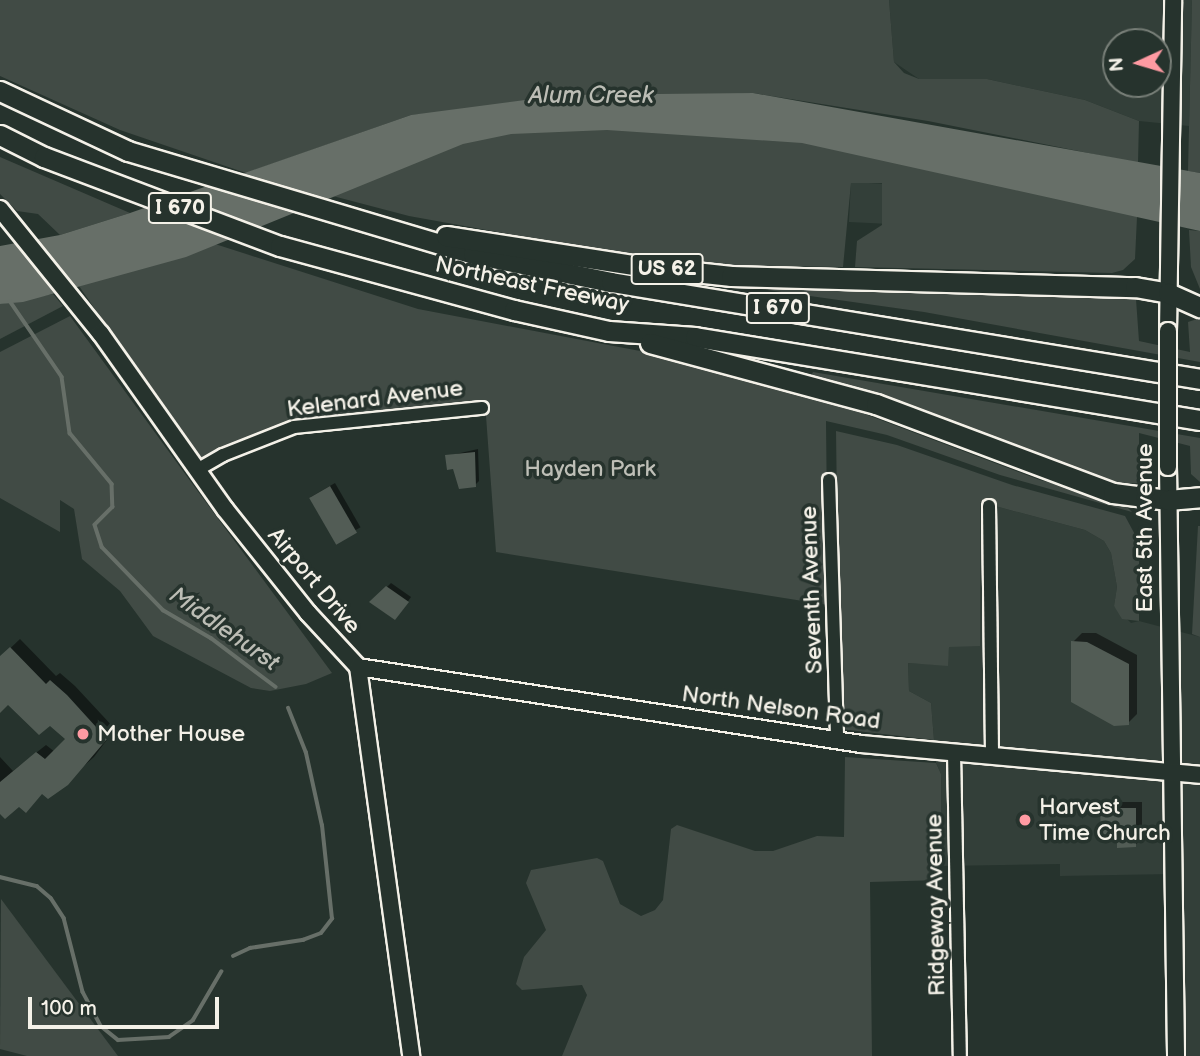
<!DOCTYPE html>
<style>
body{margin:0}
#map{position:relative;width:1200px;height:1056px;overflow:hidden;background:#26332d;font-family:"Balsamiq Sans",sans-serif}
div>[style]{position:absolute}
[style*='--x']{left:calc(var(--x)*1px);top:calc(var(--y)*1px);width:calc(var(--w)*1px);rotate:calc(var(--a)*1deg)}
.built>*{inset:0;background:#333f39;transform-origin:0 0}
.green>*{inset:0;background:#414b45}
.water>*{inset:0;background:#676f68}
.shadow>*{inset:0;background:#0007;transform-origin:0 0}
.stream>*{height:3.5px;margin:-1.75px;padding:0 1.75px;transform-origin:1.75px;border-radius:1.75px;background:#676f68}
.building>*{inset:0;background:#525c55;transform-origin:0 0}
.roads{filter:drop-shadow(2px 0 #f4f1e8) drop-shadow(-2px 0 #f4f1e8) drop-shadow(0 2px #f4f1e8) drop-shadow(0 -2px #f4f1e8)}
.minor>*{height:12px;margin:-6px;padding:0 6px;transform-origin:6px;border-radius:6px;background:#26332d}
.major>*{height:16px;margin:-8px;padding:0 8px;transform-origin:8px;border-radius:8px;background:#26332d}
.highway>*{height:19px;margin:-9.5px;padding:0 9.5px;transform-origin:9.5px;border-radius:9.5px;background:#26332d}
.bridges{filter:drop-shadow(2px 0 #f4f1e8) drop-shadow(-2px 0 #f4f1e8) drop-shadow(0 2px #f4f1e8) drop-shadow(0 -2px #f4f1e8)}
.major-bridge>*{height:16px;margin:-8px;padding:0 8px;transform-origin:8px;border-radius:8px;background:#26332d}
.dots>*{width:19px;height:19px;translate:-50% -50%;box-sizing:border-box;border:4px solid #26332d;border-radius:50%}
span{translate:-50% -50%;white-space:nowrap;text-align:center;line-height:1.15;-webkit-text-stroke:7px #26332d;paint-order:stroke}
.shield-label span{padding:2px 5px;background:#26332d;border:2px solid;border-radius:5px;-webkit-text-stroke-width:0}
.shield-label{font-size:21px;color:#f4f1e8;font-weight:700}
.street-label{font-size:23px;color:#f4f1e8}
.park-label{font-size:23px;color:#bebfb7}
.poi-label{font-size:23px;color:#f4f1e8}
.left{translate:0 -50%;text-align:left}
.water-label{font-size:24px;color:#bcbdb5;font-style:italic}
.north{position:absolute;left:1102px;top:28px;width:70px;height:70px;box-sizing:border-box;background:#26332d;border:2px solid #787f78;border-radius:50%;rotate:266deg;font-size:19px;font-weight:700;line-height:28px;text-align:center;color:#f4f1e8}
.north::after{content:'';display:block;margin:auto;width:24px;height:32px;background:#ff9aa2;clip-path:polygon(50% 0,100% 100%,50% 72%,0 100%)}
.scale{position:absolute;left:28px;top:997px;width:191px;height:32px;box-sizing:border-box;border:4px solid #f4f1e8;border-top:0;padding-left:9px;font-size:21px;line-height:24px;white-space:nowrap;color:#f4f1e8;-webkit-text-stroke:5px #26332d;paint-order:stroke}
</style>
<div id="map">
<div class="built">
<div style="clip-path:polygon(evenodd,889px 0,1192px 0,1189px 126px,1139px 121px,1085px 100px,987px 79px,919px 79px,894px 62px,889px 0,1116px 42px,1158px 42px,1158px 84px,1116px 84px,1116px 42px)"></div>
<div style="left:851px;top:182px;width:36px;height:40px;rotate:3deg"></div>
<div style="clip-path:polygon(980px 502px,1085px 530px,1104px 541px,1111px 553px,1117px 587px,1114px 606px,1131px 623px,1139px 621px,1200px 637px,1200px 1056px,1172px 1056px,1171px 874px,1060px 876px,1060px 864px,942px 866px,941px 774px,936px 763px,931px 703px,909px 691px,908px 663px,947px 665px,949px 646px,980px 646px)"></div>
</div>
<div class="green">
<div style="clip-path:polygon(0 0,889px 0,894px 62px,904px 73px,919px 79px,987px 79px,1085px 100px,1139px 121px,1138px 163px,928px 121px,753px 93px,411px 115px,246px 173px,120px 130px,0 76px)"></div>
<div style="clip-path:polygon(1192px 0,1200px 0,1200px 173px,1188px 171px)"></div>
<div style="clip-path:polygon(464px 122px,758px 123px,1138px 196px,1135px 259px,1123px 270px,1112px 273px,855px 267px,857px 241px,882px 225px,882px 183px,851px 183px,843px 267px,722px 265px,630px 256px,409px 216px,329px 195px)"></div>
<div style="clip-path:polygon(0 157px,130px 213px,60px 235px,38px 214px,17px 211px,0 194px)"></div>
<div style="clip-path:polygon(1189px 230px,1200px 231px,1200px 289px,1191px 267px)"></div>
<div style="clip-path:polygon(215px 244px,418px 309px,693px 361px,825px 399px,1040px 480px,1122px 502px,1132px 512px,1000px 475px,887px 435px,826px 421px,828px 605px,496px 552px,486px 416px,290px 433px,239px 449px,207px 471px,79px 286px)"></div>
<div style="clip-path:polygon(755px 283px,1136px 299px,1139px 341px,1190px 352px,1188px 322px,1200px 318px,1200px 362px,924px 312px,754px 288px)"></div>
<div style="clip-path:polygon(53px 294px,63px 306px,0 339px,0 304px)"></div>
<div style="clip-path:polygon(70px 316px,191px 482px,332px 673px,306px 684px,270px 691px,251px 688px,153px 636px,120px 591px,82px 559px,74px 509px,60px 500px,60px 532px,0 498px,0 352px)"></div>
<div style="clip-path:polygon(813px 372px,1200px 438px,1200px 482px,1191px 474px,1190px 446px,1139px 433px,1139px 483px,1123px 484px,810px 378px)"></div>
<div style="clip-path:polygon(836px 431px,897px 445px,1012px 485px,1125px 516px,1139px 542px,1139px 621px,1122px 619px,1114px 606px,1117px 587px,1111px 553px,1104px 541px,1085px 530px,980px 502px,980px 646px,949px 647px,948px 666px,908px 663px,909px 691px,931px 703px,934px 740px,840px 729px)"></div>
<div style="clip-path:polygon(1198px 526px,1200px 526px,1200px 637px,1192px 634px)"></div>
<div style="clip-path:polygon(845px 757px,936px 763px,941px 774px,942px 880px,870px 882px,872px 1056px,562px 1056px,587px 995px,582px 985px,522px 990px,516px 984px,524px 957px,546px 930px,526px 883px,531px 870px,597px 858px,603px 861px,620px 904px,641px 916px,655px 910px,663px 900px,671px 829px,677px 825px,755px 851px,773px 851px,817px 836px,844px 837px)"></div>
<div style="clip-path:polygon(1px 899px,118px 1056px,27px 1056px,0 1049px)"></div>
</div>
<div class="water">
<div style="clip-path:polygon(753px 93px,1200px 173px,1200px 231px,802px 143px,607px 130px,511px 134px,463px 144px,186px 257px,23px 302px,0 304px,0 246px,60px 235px,130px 213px,411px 115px,563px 95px)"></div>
</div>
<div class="shadow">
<div style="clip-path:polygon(478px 449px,479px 481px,475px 485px,447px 456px)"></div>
<div style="left:335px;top:483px;width:51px;height:28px;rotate:60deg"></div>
<div style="clip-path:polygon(391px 583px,411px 597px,399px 614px,372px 602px)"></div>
<div style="clip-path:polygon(1082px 633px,1096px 633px,1137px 655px,1137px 714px,1128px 723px,1073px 642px)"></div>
<div style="clip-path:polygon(20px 639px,56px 676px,60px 673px,75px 686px,115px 729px,94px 757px,48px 797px,43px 792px,0 812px,0 757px,13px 771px,46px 745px,55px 752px,67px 739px,50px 724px,8px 703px,0 711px,0 658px)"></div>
<div style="clip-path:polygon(1108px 802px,1142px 802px,1142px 839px,1135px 845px,1118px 838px,1101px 809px)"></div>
</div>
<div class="stream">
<div style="--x:10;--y:301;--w:92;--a:55.6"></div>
<div style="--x:62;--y:377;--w:57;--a:81.9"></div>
<div style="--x:70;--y:433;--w:66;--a:50.5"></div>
<div style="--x:112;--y:484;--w:23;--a:88"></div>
<div style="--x:113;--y:507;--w:25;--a:135"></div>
<div style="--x:95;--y:525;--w:23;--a:72"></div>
<div style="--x:102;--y:547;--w:88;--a:45.9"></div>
<div style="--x:163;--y:610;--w:56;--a:30.3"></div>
<div style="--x:211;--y:638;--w:81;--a:37"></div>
<div style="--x:0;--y:877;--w:38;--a:14"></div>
<div style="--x:37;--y:886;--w:18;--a:41"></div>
<div style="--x:51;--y:898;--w:24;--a:57"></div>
<div style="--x:64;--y:918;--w:76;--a:75.6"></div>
<div style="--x:83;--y:992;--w:38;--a:62"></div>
<div style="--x:101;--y:1026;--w:22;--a:39"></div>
<div style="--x:118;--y:1040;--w:51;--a:-3.4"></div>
<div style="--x:169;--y:1037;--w:29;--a:-35"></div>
<div style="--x:193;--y:1020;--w:56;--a:-59.7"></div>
<div style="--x:233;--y:956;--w:19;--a:-25"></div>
<div style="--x:250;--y:948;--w:54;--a:-8.6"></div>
<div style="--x:303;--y:940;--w:19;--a:-21"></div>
<div style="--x:321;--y:933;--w:18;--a:-52"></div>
<div style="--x:332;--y:919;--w:94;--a:-96.1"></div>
<div style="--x:322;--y:826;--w:75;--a:-102.4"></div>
<div style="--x:306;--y:753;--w:48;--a:-111.8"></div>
</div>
<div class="building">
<div style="clip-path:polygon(475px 452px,476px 487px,459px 489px,453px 469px,447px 470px,445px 455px)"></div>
<div style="left:330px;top:486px;width:54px;height:24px;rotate:60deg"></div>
<div style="clip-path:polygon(386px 586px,409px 602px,395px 620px,369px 602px)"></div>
<div style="clip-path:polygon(1071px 641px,1087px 642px,1129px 664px,1129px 725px,1114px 726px,1071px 702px)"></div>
<div style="clip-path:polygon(10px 647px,46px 684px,50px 680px,67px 695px,107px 739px,68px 785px,48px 799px,42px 794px,26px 813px,19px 807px,5px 819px,0 814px,0 782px,36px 752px,45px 759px,65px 739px,50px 726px,39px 735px,8px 705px,0 713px,0 656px)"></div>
<div style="clip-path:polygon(1100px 808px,1136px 808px,1136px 847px,1117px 848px,1117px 840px,1101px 840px)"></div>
</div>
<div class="roads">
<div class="minor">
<div style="--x:197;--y:470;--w:30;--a:-30"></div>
<div style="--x:223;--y:455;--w:76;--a:-21.5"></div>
<div style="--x:294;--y:427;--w:189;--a:-5.8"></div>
<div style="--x:829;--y:480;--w:260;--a:88.2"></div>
<div style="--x:989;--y:506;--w:250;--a:89.3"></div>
<div style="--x:954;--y:753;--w:303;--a:88.9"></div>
</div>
<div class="major">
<div style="--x:0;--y:209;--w:161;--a:51.1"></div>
<div style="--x:101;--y:334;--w:214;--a:54.7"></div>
<div style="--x:225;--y:509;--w:133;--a:51.4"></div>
<div style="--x:308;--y:613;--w:74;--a:47.2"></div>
<div style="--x:358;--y:667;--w:393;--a:82.2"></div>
<div style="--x:1168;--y:331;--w:331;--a:-89.1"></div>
<div style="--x:1168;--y:467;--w:589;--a:89.22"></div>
<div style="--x:358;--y:667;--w:509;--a:8.7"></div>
<div style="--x:861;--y:744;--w:340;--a:5.2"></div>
</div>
<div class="highway">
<div style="--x:0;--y:91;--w:141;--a:25.1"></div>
<div style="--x:128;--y:151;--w:360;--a:16.6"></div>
<div style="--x:473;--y:254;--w:141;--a:11.5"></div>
<div style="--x:611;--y:282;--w:597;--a:9.35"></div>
<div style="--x:0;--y:135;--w:49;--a:26.6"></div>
<div style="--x:44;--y:157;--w:252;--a:20.7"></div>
<div style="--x:280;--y:246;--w:243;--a:15.3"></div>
<div style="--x:514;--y:310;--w:97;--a:12.5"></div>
<div style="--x:609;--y:331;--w:86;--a:4"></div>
<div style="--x:695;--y:337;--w:512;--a:9.33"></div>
<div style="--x:446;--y:236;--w:195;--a:8.8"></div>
<div style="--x:639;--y:266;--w:93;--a:6.2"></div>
<div style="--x:731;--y:276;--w:404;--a:1.6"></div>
<div style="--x:1135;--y:287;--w:34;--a:10"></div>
<div style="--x:1168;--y:293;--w:35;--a:24"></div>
<div style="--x:650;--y:343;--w:234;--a:15.1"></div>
<div style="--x:876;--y:404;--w:253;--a:20.6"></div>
<div style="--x:1113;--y:493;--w:55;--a:7.3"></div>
<div style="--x:1168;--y:500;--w:32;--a:-5"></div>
</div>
</div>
<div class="bridges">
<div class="major-bridge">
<div style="--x:1168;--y:331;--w:136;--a:90"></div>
</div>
</div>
<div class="dots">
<div style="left:83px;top:734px;background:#ff9aa2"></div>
<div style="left:1025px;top:820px;background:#ff9aa2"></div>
</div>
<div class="shield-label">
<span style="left:180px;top:208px">I 670</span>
<span style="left:667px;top:269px">US 62</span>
<span style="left:778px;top:308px">I 670</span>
</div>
<div class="street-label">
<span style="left:532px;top:285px;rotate:12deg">Northeast Freeway</span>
<span style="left:375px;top:399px;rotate:-7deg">Kelenard Avenue</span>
<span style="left:1145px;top:528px;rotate:-90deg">East 5th Avenue</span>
<span style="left:314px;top:581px;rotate:50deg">Airport Drive</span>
<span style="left:812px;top:590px;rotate:-92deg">Seventh Avenue</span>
<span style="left:781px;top:708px;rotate:8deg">North Nelson Road</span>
<span style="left:936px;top:905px;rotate:-91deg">Ridgeway Avenue</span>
</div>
<div class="park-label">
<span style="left:590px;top:469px">Hayden Park</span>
</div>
<div class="poi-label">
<span class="left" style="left:97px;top:734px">Mother House</span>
<span class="left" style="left:1039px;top:820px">Harvest<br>Time Church</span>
</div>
<div class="water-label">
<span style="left:591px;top:96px">Alum Creek</span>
<span style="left:224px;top:629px;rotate:35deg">Middlehurst</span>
</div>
<div class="north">N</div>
<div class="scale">100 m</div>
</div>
